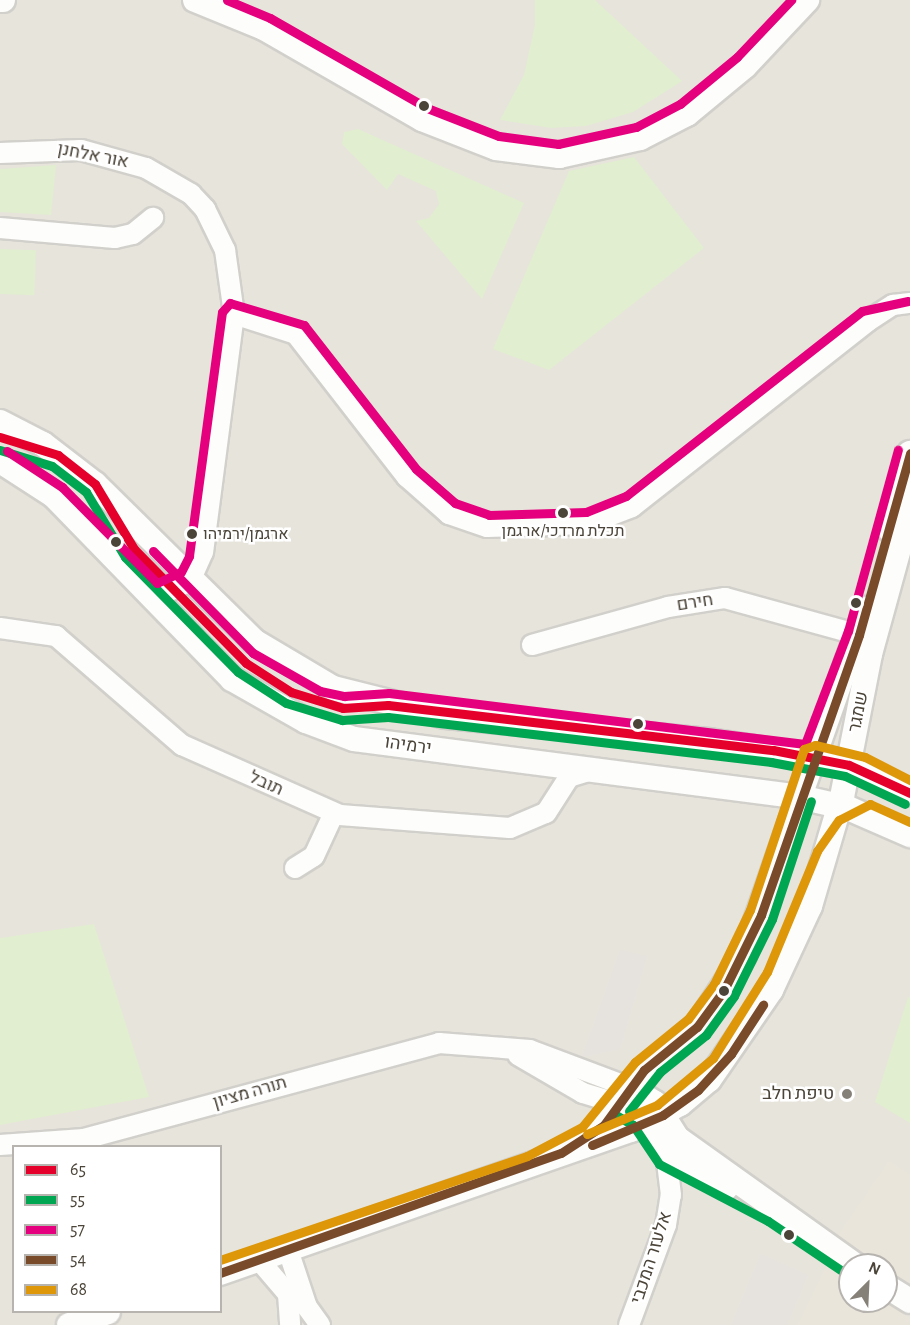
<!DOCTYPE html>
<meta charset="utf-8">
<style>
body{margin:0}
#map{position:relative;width:910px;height:1325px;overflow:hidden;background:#f4f2ee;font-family:"Alegreya Sans",Heebo,sans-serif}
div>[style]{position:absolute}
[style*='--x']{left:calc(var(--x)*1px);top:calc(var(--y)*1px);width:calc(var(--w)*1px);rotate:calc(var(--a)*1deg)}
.residential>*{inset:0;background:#e7e4dc}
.education>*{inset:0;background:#eae5da}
.green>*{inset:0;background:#e1eecf;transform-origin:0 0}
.parking>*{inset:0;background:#e6e3df}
.roads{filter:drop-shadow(2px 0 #d2d0cb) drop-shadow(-2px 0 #d2d0cb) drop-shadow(0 2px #d2d0cb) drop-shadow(0 -2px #d2d0cb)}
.minor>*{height:20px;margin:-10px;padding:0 10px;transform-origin:10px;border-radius:10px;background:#fdfdfc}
.tertiary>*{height:24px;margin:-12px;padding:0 12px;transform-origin:12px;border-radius:12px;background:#fdfdfc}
.bus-1>*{height:9px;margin:-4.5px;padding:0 4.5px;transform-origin:4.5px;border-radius:4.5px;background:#e4002b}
.bus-2>*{height:9px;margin:-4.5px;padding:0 4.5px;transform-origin:4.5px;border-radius:4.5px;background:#00a651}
.bus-3>*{height:9px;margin:-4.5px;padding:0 4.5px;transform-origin:4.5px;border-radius:4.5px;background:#e5007d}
.bus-4>*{height:9px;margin:-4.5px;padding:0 4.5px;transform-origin:4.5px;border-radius:4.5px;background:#7a4b2a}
.bus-5>*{height:9px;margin:-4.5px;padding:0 4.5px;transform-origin:4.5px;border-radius:4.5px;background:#dd9709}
.dots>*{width:16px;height:16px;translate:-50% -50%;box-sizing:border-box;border:3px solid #fff;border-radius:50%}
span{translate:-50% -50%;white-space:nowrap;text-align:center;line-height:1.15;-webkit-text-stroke:5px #fff;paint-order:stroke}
.bus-label{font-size:16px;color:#4b4439}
.left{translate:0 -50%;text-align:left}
.street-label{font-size:18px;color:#4b4439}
.poi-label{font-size:18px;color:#4b4439}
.right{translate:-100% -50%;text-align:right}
.legend{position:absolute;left:12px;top:1145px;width:210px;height:168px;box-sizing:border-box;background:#fff;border:2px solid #b7b4b0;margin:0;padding:8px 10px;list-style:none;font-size:18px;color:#4b4439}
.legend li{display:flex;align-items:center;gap:12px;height:30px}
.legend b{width:30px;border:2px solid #b7b4b0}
.north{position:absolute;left:838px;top:1253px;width:60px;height:60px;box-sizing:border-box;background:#fff;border:2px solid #b7b4b0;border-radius:50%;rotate:24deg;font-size:16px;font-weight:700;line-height:24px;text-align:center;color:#4b4439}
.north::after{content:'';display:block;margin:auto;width:21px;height:27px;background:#868178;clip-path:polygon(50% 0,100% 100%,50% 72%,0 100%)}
</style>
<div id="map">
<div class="residential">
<div style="clip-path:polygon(evenodd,0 0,910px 0,910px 1325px,0 1325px,0 0,14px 1146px,220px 1146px,220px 1312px,14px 1312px,14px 1146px,0 0,850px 1265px,886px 1265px,886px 1301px,850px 1301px,850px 1265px)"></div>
</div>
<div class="education">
<div style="clip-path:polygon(889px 1161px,910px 1175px,910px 1286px,837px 1237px)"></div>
<div style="clip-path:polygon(827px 1264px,850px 1279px,850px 1301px,884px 1301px,910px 1318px,910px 1325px,798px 1325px)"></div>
</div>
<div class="green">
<div style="clip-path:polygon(535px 0,595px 0,682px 81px,633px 112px,586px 126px,551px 128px,500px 120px,524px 75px,535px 25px)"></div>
<div style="clip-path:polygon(358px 129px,524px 203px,482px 299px,416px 221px,429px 218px,439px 204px,436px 191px,398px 174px,387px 190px,342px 144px,344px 132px)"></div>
<div style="clip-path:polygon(634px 157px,704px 248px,549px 370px,493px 349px,569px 171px)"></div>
<div style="clip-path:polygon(56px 165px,51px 215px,0 212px,0 169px)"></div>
<div style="left:0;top:249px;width:36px;height:45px;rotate:2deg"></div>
<div style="clip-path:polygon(94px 924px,149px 1097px,0 1125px,0 938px)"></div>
<div style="clip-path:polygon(908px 997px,910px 998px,910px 1123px,875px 1102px)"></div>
</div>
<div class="parking">
<div style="clip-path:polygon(620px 950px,647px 956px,620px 1049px,582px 1057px)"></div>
<div style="clip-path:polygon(761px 1254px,808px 1275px,787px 1325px,731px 1325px)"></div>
</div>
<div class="roads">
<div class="minor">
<div style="--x:0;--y:153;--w:81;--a:-2.1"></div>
<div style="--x:81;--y:150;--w:67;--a:15.5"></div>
<div style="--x:146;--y:168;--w:52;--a:30"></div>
<div style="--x:191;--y:194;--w:21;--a:47"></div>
<div style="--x:205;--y:209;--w:46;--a:64"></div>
<div style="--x:225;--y:250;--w:65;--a:82"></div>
<div style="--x:234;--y:314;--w:240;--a:97.4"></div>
<div style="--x:203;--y:552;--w:32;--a:114"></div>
<div style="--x:190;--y:581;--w:39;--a:154"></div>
<div style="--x:0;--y:228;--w:115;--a:5"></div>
<div style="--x:115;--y:238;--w:18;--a:-13"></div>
<div style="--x:133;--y:234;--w:26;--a:-39"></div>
<div style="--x:234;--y:314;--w:65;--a:17.9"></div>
<div style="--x:296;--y:334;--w:181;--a:52.2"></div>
<div style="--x:407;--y:477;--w:56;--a:41.4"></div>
<div style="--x:449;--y:514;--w:40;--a:18.9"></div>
<div style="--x:487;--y:527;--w:101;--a:-1.7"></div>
<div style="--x:588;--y:524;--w:47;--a:-21.1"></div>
<div style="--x:632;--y:507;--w:300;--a:-38.2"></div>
<div style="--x:868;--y:321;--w:30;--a:-33"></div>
<div style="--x:893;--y:305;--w:17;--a:-7"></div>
<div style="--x:0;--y:628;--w:57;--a:8.1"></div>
<div style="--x:56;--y:636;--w:167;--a:40.9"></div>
<div style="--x:182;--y:745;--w:173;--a:23.9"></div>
<div style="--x:340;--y:815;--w:170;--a:4.4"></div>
<div style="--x:510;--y:828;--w:39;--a:-23"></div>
<div style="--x:546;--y:813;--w:43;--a:-57.4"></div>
<div style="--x:569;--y:777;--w:24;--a:-17"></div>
<div style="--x:532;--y:645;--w:141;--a:-15.6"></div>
<div style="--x:668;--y:607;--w:58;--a:-9"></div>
<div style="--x:725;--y:598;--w:139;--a:15.4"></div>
<div style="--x:295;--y:868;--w:22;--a:-32"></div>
<div style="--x:314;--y:856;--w:47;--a:-65.1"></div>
<div style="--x:518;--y:1055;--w:75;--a:30.3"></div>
<div style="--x:583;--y:1093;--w:39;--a:17"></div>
<div style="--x:0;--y:1145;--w:84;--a:-4.1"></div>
<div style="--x:84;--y:1139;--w:368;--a:-15.1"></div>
<div style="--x:439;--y:1043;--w:91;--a:4.4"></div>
<div style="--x:530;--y:1050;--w:108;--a:20.6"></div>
<div style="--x:288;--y:1250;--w:60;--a:71.6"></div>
<div style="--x:307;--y:1307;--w:22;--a:54"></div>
<div style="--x:259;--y:1260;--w:45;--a:49.5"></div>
<div style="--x:288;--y:1294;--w:31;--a:86"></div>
<div style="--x:629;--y:1325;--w:107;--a:-69.7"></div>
<div style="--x:666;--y:1225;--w:30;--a:-81"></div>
<div style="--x:671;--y:1195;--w:41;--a:-97"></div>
</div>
<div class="tertiary">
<div style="--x:0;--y:0;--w:3;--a:0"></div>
<div style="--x:195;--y:0;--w:74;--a:22.1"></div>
<div style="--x:264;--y:28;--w:182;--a:29.9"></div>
<div style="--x:422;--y:119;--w:79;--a:21.4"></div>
<div style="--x:496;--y:148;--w:64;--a:7.2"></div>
<div style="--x:559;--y:156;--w:83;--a:-12.5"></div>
<div style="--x:640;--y:138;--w:53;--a:-27.1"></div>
<div style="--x:687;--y:114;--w:75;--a:-39.6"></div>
<div style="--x:745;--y:66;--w:91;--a:-46.8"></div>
<div style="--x:0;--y:422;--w:48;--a:27.1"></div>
<div style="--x:43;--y:444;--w:66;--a:37.6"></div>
<div style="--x:95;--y:484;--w:223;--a:44.6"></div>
<div style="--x:254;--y:641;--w:92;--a:30.7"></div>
<div style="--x:333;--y:688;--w:115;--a:14"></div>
<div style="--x:445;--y:716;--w:266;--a:5.4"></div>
<div style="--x:710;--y:741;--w:104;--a:8.8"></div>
<div style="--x:813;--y:757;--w:50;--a:13.8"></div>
<div style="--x:862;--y:769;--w:54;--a:26.6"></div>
<div style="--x:0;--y:461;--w:64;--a:32.9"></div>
<div style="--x:54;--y:496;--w:255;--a:45.8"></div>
<div style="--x:232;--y:679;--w:85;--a:29.6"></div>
<div style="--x:306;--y:721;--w:51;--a:20.6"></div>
<div style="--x:354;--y:739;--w:450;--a:7.4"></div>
<div style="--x:800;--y:797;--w:49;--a:12.9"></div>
<div style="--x:848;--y:808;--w:68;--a:23.5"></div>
<div style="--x:889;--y:529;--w:79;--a:-74.6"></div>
<div style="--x:631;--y:1088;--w:28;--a:32"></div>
<div style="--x:655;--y:1103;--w:41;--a:57.8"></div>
<div style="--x:677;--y:1138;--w:219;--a:35.5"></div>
<div style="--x:636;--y:1112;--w:47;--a:55.3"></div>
<div style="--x:663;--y:1151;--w:73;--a:30.4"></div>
<div style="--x:583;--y:1141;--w:32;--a:-39"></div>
<div style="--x:608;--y:1121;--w:71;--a:-53"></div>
<div style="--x:651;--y:1064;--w:59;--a:-38.8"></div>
<div style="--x:697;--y:1027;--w:86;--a:-56.9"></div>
<div style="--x:744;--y:955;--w:367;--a:-70.6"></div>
<div style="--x:220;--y:1273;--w:435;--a:-19.2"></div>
<div style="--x:631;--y:1130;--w:55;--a:-28"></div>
<div style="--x:680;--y:1104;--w:38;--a:-40"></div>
<div style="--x:709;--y:1080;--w:109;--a:-55.4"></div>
<div style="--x:771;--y:990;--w:93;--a:-65.1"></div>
<div style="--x:810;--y:906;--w:114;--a:-73.6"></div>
<div style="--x:842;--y:797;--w:146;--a:-78.9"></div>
<div style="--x:870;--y:654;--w:150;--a:-74.6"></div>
<div style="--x:886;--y:1286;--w:28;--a:32"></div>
<div style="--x:69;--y:1325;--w:41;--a:-18.4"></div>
</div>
</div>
<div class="bus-1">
<div style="--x:0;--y:437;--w:61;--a:17.2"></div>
<div style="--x:58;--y:455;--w:47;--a:38.1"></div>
<div style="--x:95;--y:484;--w:76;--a:59"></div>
<div style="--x:134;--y:549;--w:160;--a:45.5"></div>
<div style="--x:246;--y:663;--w:54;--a:32.8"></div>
<div style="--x:291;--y:692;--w:54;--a:17.1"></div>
<div style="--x:343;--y:708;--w:45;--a:-3.8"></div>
<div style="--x:388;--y:705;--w:388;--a:6.7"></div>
<div style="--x:773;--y:750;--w:77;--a:11.2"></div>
<div style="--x:849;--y:765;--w:67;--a:24.7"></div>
</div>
<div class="bus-2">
<div style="--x:0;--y:450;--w:54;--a:17.1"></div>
<div style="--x:52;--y:466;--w:43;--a:37.4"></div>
<div style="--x:86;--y:492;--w:76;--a:59"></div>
<div style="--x:125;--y:557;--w:161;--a:45.5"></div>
<div style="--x:238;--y:672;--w:57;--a:32.9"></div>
<div style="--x:286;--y:703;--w:59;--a:16.9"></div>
<div style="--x:342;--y:720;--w:46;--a:-3.7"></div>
<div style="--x:388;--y:717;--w:386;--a:6.7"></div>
<div style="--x:771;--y:762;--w:75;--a:10.7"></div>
<div style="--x:845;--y:776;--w:66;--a:25"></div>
<div style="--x:629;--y:1111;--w:50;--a:-51.5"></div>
<div style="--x:660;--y:1072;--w:59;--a:-38.8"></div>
<div style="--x:706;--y:1035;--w:48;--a:-54.3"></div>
<div style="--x:734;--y:996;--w:86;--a:-63.7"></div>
<div style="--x:772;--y:919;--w:124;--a:-71.7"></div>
<div style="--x:614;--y:1114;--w:22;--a:30"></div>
<div style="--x:633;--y:1125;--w:47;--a:56.3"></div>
<div style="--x:659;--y:1164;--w:123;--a:27.6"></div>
<div style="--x:768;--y:1221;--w:97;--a:34"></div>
</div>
<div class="bus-3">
<div style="--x:227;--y:0;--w:47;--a:22.7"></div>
<div style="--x:270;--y:18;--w:181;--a:29.8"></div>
<div style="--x:427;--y:108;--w:77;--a:21.3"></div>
<div style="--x:499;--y:136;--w:60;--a:7.7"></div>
<div style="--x:558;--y:144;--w:80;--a:-12.3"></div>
<div style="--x:636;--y:127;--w:50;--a:-27.6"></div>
<div style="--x:680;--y:104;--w:74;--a:-39.5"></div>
<div style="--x:737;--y:57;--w:79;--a:-46.5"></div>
<div style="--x:7;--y:451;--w:66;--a:33.2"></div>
<div style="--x:62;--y:487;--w:135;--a:45.3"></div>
<div style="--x:157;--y:583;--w:26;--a:-25"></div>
<div style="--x:181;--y:572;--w:18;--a:-63"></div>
<div style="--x:189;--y:556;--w:246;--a:-82.3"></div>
<div style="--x:222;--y:312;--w:12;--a:-48"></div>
<div style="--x:230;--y:303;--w:77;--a:16.6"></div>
<div style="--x:304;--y:325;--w:182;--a:52.1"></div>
<div style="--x:416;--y:469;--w:52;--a:41.1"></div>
<div style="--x:455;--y:503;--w:36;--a:19"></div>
<div style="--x:489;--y:515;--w:97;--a:-1.8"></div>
<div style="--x:586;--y:512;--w:43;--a:-21.8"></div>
<div style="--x:626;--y:496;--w:300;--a:-38.1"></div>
<div style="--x:862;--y:311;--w:47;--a:-12.3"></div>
<div style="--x:153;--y:551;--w:143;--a:45.6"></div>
<div style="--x:253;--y:653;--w:77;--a:29.6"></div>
<div style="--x:320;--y:691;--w:25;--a:12"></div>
<div style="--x:344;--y:696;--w:45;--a:-3.8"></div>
<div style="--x:389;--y:693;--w:419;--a:7"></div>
<div style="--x:805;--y:744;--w:121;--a:-69.2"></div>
<div style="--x:848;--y:631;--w:188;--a:-74.6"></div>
</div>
<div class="bus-4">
<div style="--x:592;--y:1145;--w:77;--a:-22.9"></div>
<div style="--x:663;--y:1115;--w:43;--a:-35.5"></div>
<div style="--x:698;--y:1090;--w:49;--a:-47.5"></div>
<div style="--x:731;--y:1054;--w:59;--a:-56.9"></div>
<div style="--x:220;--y:1273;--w:361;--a:-19.4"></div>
<div style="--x:561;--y:1153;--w:51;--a:-33.1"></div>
<div style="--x:604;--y:1125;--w:68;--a:-54"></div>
<div style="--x:644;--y:1070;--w:68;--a:-39.1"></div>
<div style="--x:697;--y:1027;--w:46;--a:-53.9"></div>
<div style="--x:724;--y:990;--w:84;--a:-63.7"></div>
<div style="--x:761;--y:915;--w:297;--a:-70.7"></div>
<div style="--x:859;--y:635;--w:189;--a:-74.3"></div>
</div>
<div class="bus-5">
<div style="--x:587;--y:1134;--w:76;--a:-22.5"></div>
<div style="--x:657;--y:1105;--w:73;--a:-40"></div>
<div style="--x:713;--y:1058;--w:102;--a:-57.9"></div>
<div style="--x:767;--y:972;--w:131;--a:-67.5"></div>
<div style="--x:817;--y:851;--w:38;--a:-55"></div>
<div style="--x:839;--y:820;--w:35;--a:-27"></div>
<div style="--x:870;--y:804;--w:44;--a:24.2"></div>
<div style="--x:220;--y:1260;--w:324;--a:-18.7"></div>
<div style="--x:527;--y:1156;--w:62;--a:-27.8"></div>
<div style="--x:582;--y:1127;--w:84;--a:-50.8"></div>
<div style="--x:635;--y:1062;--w:68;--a:-39.1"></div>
<div style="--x:688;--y:1019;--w:44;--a:-53.4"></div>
<div style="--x:714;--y:984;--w:82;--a:-64.1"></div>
<div style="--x:750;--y:910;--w:170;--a:-71.5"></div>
<div style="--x:804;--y:749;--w:12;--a:-20"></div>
<div style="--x:815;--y:745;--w:51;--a:13.5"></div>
<div style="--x:865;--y:757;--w:51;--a:27.1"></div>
</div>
<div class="dots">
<div style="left:424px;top:106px;background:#4b4439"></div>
<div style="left:563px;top:513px;background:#4b4439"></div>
<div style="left:192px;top:534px;background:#4b4439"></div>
<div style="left:116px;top:542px;background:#4b4439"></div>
<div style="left:856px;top:603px;background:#4b4439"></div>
<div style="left:638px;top:724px;background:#4b4439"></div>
<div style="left:724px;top:991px;background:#4b4439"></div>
<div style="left:847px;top:1094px;background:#868178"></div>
<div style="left:789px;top:1235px;background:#4b4439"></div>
</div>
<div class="bus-label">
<span style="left:563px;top:531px">תכלת מרדכי/ארגמן</span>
<span class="left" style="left:203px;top:534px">ארגמן/ירמיהו</span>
</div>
<div class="street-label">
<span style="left:93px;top:156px;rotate:11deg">אור אלחנן</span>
<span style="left:695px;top:603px;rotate:-9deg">חירם</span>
<span style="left:859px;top:712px;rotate:-79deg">שמגר</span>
<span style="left:408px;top:746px;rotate:8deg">ירמיהו</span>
<span style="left:266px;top:784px;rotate:24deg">תובל</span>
<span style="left:250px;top:1093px;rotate:-16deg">תורה מציון</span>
<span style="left:652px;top:1258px;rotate:-72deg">אלעזר המכבי</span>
</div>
<div class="poi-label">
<span class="right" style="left:834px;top:1094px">טיפת חלב</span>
</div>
<ul class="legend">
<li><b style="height:8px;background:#e4002b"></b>65</li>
<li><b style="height:8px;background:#00a651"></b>55</li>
<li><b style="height:8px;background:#e5007d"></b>57</li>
<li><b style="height:8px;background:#7a4b2a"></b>54</li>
<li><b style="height:8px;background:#dd9709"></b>68</li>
</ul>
<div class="north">N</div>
</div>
